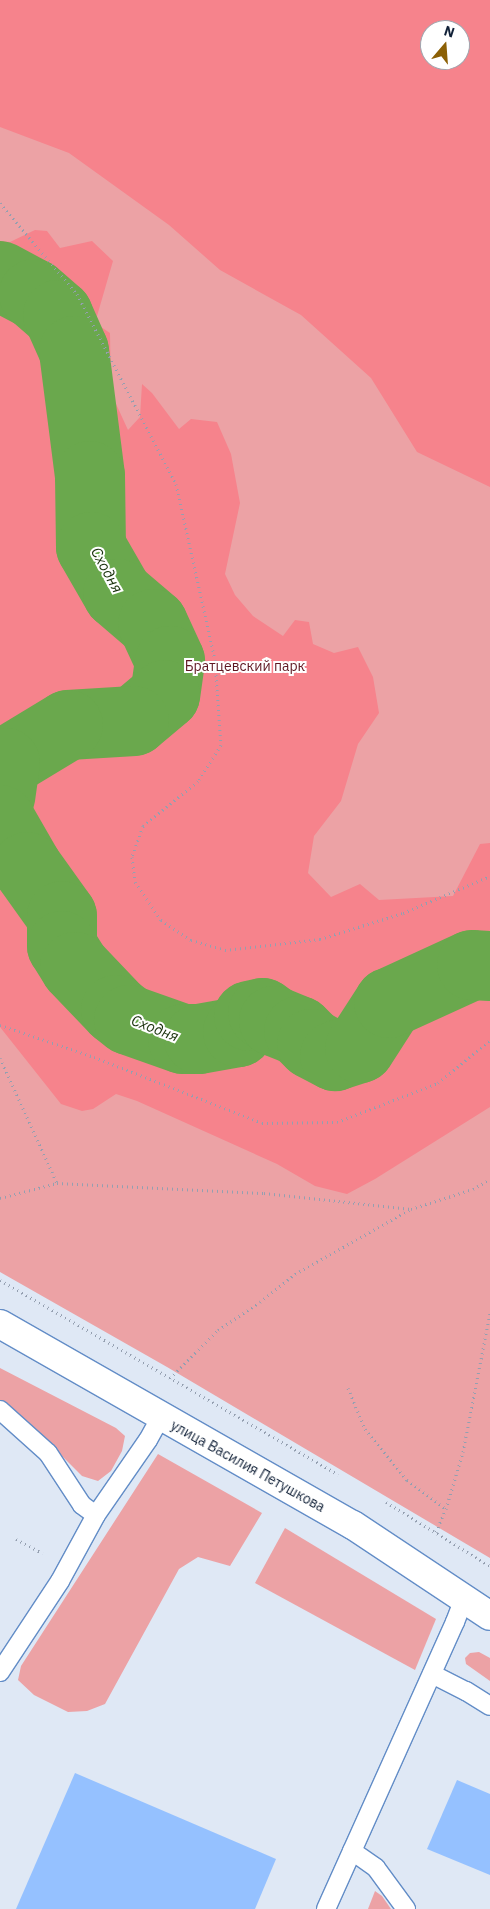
<!DOCTYPE html>
<meta charset="utf-8">
<style>
body{margin:0}
#map{position:relative;width:490px;height:1909px;overflow:hidden;background:#dfe8f5;font-family:"IBM Plex Sans",sans-serif}
div>[style]{position:absolute}
[style*='--x']{left:calc(var(--x)*1px);top:calc(var(--y)*1px);width:calc(var(--w)*1px);rotate:calc(var(--a)*1deg)}
.green>*{inset:0;background:#eca2a5}
.forest>*{inset:0;background:#f6838c}
.river>*{height:70px;margin:-35px;padding:0 35px;transform-origin:35px;border-radius:35px;background:#6aa84d}
.building>*{inset:0;background:#95c1ff}
.path>*{height:3px;margin-top:-1.5px;transform-origin:0;background:repeating-linear-gradient(90deg,#949fb0 0 1px,transparent 0 5px)}
.roads{filter:drop-shadow(1px 0 #638dc7) drop-shadow(-1px 0 #638dc7) drop-shadow(0 1px #638dc7) drop-shadow(0 -1px #638dc7)}
.lane>*{height:18px;margin:-9px;padding:0 9px;transform-origin:9px;border-radius:9px;background:#fff}
.street>*{height:28px;margin:-14px;padding:0 14px;transform-origin:14px;border-radius:14px;background:#fff}
span{translate:-50% -50%;white-space:nowrap;text-align:center;line-height:1.15;-webkit-text-stroke:4px #fff;paint-order:stroke}
.park-label{font-size:14px;color:#5e1721}
.street-label{font-size:14px;color:#112138}
.water-label{font-size:15px;color:#18300b;font-style:italic}
.north{position:absolute;left:420px;top:20px;width:50px;height:50px;box-sizing:border-box;background:#fff;border:1px solid #a0a6af;border-radius:50%;rotate:18deg;font-size:14px;font-weight:700;line-height:20px;text-align:center;color:#112138}
.north::after{content:'';display:block;margin:auto;width:18px;height:22px;background:#8c6005;clip-path:polygon(50% 0,100% 100%,50% 72%,0 100%)}
</style>
<div id="map">
<div class="green">
<div style="clip-path:polygon(evenodd,0 0,490px 0,490px 1558px,167px 1367px,0 1272px,0 0,430px 30px,460px 30px,460px 60px,430px 60px,430px 30px)"></div>
<div style="clip-path:polygon(0 1368px,116px 1428px,125px 1436px,122px 1451px,111px 1471px,98px 1481px,82px 1476px,37px 1431px,0 1403px)"></div>
<div style="clip-path:polygon(158px 1454px,262px 1513px,230px 1566px,198px 1557px,179px 1569px,105px 1704px,87px 1711px,68px 1712px,34px 1695px,18px 1680px,21px 1666px)"></div>
<div style="clip-path:polygon(285px 1528px,436px 1619px,415px 1670px,255px 1583px)"></div>
<div style="clip-path:polygon(479px 1652px,490px 1658px,490px 1681px,466px 1664px,465px 1658px,470px 1653px)"></div>
<div style="clip-path:polygon(375px 1891px,382px 1896px,391px 1909px,368px 1909px)"></div>
</div>
<div class="forest">
<div style="clip-path:polygon(evenodd,0 0,490px 0,490px 487px,417px 452px,371px 378px,301px 315px,220px 270px,169px 225px,69px 153px,0 127px,0 0,430px 30px,460px 30px,460px 60px,430px 60px,430px 30px)"></div>
<div style="clip-path:polygon(35px 230px,47px 231px,60px 248px,92px 241px,113px 261px,95px 323px,110px 333px,111px 393px,128px 430px,140px 417px,142px 384px,152px 393px,179px 429px,191px 419px,217px 422px,231px 454px,240px 503px,225px 574px,235px 595px,253px 616px,283px 636px,295px 620px,309px 622px,313px 644px,334px 653px,358px 647px,373px 677px,379px 713px,358px 744px,341px 801px,314px 836px,308px 873px,331px 897px,360px 884px,379px 900px,453px 896px,480px 844px,490px 843px,490px 1107px,375px 1179px,347px 1194px,315px 1186px,277px 1164px,137px 1101px,116px 1094px,93px 1109px,82px 1111px,61px 1104px,0 1027px,0 241px,10px 242px)"></div>
</div>
<div class="river">
<div style="--x:0;--y:276;--w:38;--a:28"></div>
<div style="--x:34;--y:294;--w:32;--a:41"></div>
<div style="--x:58;--y:315;--w:39;--a:66"></div>
<div style="--x:74;--y:351;--w:126;--a:82.7"></div>
<div style="--x:90;--y:476;--w:71;--a:89.2"></div>
<div style="--x:91;--y:547;--w:54;--a:60.1"></div>
<div style="--x:118;--y:594;--w:46;--a:40.6"></div>
<div style="--x:153;--y:624;--w:41;--a:65.3"></div>
<div style="--x:170;--y:661;--w:34;--a:98"></div>
<div style="--x:165;--y:695;--w:40;--a:140"></div>
<div style="--x:134;--y:721;--w:66;--a:176.5"></div>
<div style="--x:68;--y:725;--w:74;--a:148.9"></div>
<div style="--x:5;--y:763;--w:34;--a:98"></div>
<div style="--x:0;--y:820;--w:54;--a:60.1"></div>
<div style="--x:27;--y:867;--w:60;--a:54.5"></div>
<div style="--x:62;--y:916;--w:30;--a:90"></div>
<div style="--x:62;--y:946;--w:25;--a:58"></div>
<div style="--x:75;--y:967;--w:59;--a:46.4"></div>
<div style="--x:116;--y:1010;--w:16;--a:38"></div>
<div style="--x:129;--y:1020;--w:57;--a:19.4"></div>
<div style="--x:183;--y:1039;--w:16;--a:0"></div>
<div style="--x:199;--y:1039;--w:40;--a:-10"></div>
<div style="--x:238;--y:1032;--w:19;--a:-55"></div>
<div style="--x:249;--y:1016;--w:14;--a:-12"></div>
<div style="--x:263;--y:1013;--w:14;--a:36"></div>
<div style="--x:274;--y:1021;--w:27;--a:22"></div>
<div style="--x:299;--y:1031;--w:18;--a:45"></div>
<div style="--x:312;--y:1044;--w:26;--a:28"></div>
<div style="--x:335;--y:1056;--w:26;--a:-18"></div>
<div style="--x:360;--y:1048;--w:54;--a:-57.2"></div>
<div style="--x:389;--y:1003;--w:91;--a:-24.6"></div>
<div style="--x:472;--y:965;--w:18;--a:3"></div>
</div>
<div class="building">
<div style="clip-path:polygon(75px 1773px,276px 1859px,255px 1909px,16px 1909px)"></div>
<div style="clip-path:polygon(457px 1780px,490px 1794px,490px 1875px,427px 1849px)"></div>
</div>
<div class="path">
<div style="--x:0;--y:203;--w:119;--a:49.8"></div>
<div style="--x:77;--y:294;--w:214;--a:62.5"></div>
<div style="--x:176;--y:484;--w:180;--a:77.5"></div>
<div style="--x:215;--y:660;--w:85;--a:86"></div>
<div style="--x:221;--y:745;--w:43;--a:122.6"></div>
<div style="--x:198;--y:781;--w:71;--a:140.7"></div>
<div style="--x:143;--y:826;--w:33;--a:110"></div>
<div style="--x:132;--y:857;--w:25;--a:83"></div>
<div style="--x:135;--y:882;--w:46;--a:55.6"></div>
<div style="--x:161;--y:920;--w:36;--a:34"></div>
<div style="--x:191;--y:940;--w:35;--a:16"></div>
<div style="--x:225;--y:950;--w:96;--a:-6.6"></div>
<div style="--x:320;--y:939;--w:87;--a:-17.4"></div>
<div style="--x:403;--y:913;--w:95;--a:-23"></div>
<div style="--x:0;--y:1025;--w:99;--a:18.8"></div>
<div style="--x:94;--y:1057;--w:180;--a:21.4"></div>
<div style="--x:262;--y:1123;--w:75;--a:-0.8"></div>
<div style="--x:337;--y:1122;--w:108;--a:-21.1"></div>
<div style="--x:438;--y:1083;--w:67;--a:-39.6"></div>
<div style="--x:0;--y:1058;--w:137;--a:65.5"></div>
<div style="--x:0;--y:1198;--w:59;--a:-14.7"></div>
<div style="--x:57;--y:1183;--w:207;--a:2.8"></div>
<div style="--x:264;--y:1193;--w:148;--a:6.2"></div>
<div style="--x:0;--y:1280;--w:390;--a:29.9"></div>
<div style="--x:170;--y:1378;--w:68;--a:-45"></div>
<div style="--x:218;--y:1330;--w:50;--a:-33.7"></div>
<div style="--x:260;--y:1302;--w:45;--a:-38.7"></div>
<div style="--x:295;--y:1274;--w:133;--a:-29.3"></div>
<div style="--x:411;--y:1209;--w:65;--a:-17.9"></div>
<div style="--x:473;--y:1189;--w:20;--a:-30"></div>
<div style="--x:348;--y:1388;--w:44;--a:67.5"></div>
<div style="--x:365;--y:1429;--w:66;--a:50.5"></div>
<div style="--x:407;--y:1480;--w:49;--a:36.6"></div>
<div style="--x:386;--y:1502;--w:122;--a:31.6"></div>
<div style="--x:436;--y:1532;--w:25;--a:-67"></div>
<div style="--x:446;--y:1509;--w:59;--a:-73.4"></div>
<div style="--x:463;--y:1452;--w:142;--a:-79"></div>
<div style="--x:16;--y:1539;--w:30;--a:28"></div>
</div>
<div class="roads">
<div class="lane">
<div style="--x:0;--y:1410;--w:64;--a:41.9"></div>
<div style="--x:48;--y:1453;--w:62;--a:56.8"></div>
<div style="--x:82;--y:1505;--w:17;--a:36"></div>
<div style="--x:0;--y:1672;--w:109;--a:-56.6"></div>
<div style="--x:60;--y:1581;--w:75;--a:-61.4"></div>
<div style="--x:96;--y:1515;--w:91;--a:-55.3"></div>
<div style="--x:148;--y:1440;--w:26;--a:-61"></div>
<div style="--x:432;--y:1674;--w:38;--a:27"></div>
<div style="--x:466;--y:1691;--w:28;--a:32"></div>
<div style="--x:352;--y:1851;--w:29;--a:35"></div>
<div style="--x:376;--y:1868;--w:51;--a:53.8"></div>
<div style="--x:326;--y:1909;--w:315;--a:-65.8"></div>
<div style="--x:455;--y:1622;--w:26;--a:-69"></div>
</div>
<div class="street">
<div style="--x:0;--y:1324;--w:406;--a:29.7"></div>
<div style="--x:353;--y:1525;--w:164;--a:33.6"></div>
</div>
</div>
<div class="park-label">
<span style="left:245px;top:666px">Братцевский парк</span>
</div>
<div class="street-label">
<span style="left:248px;top:1466px;rotate:29deg">улица Василия Петушкова</span>
</div>
<div class="water-label">
<span style="left:107px;top:570px;rotate:61deg">Сходня</span>
<span style="left:155px;top:1028px;rotate:21deg">Сходня</span>
</div>
<div class="north">N</div>
</div>
